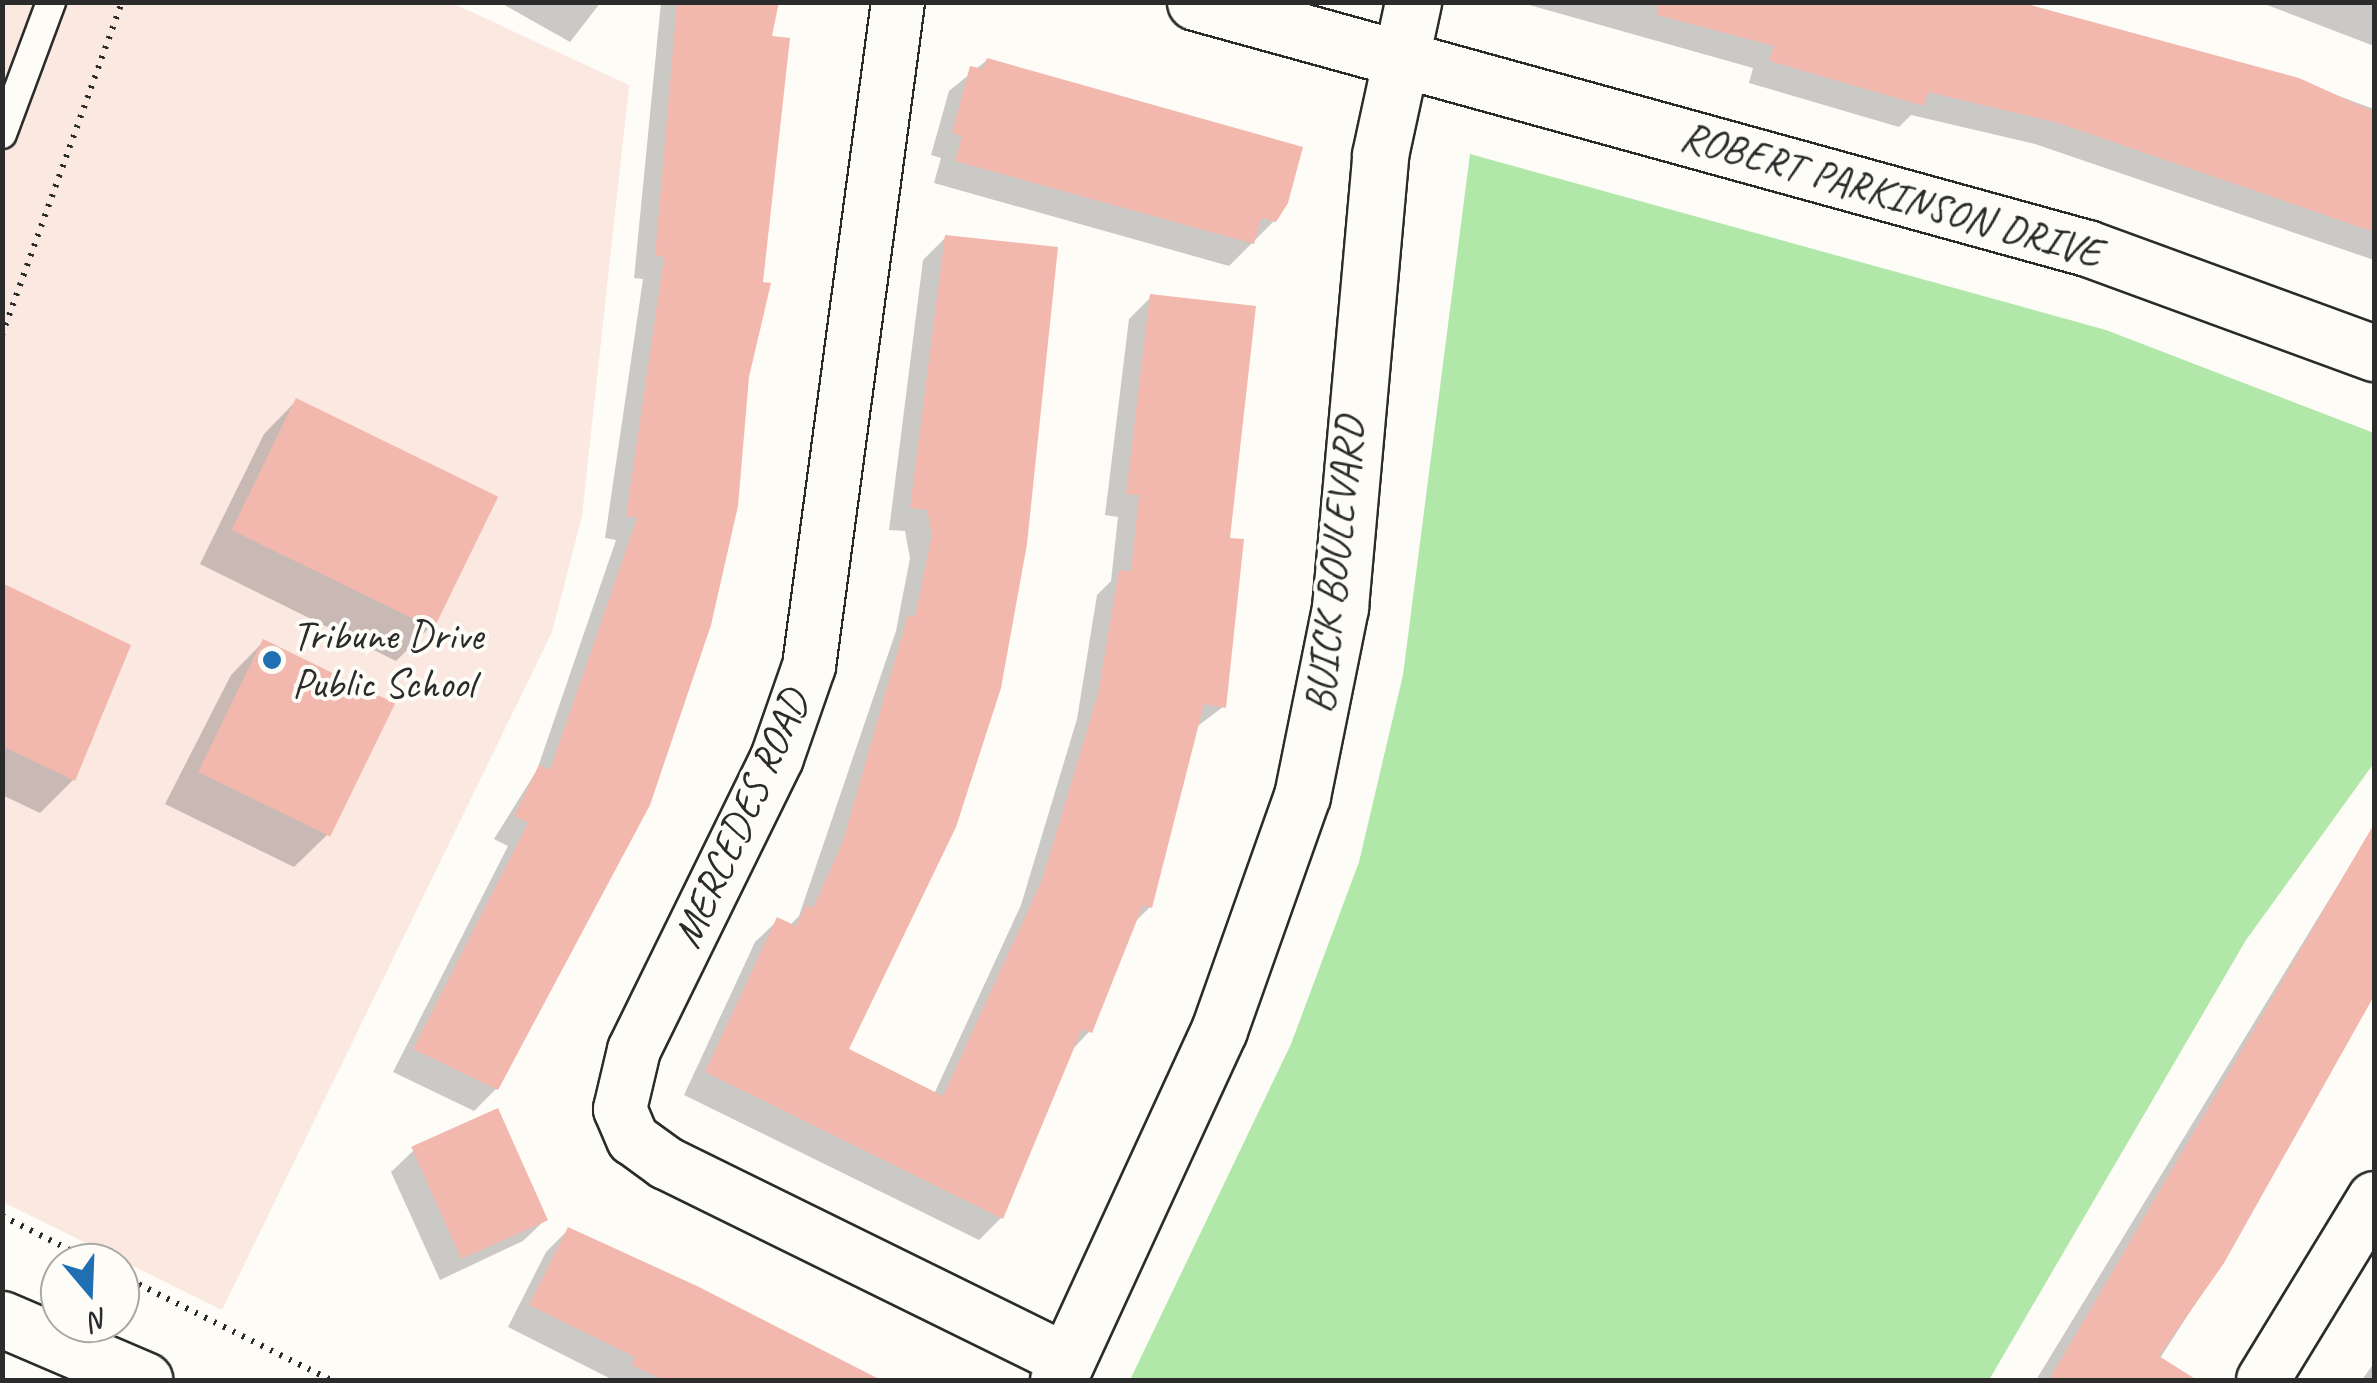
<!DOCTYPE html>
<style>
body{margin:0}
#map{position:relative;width:2377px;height:1383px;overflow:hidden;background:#fdfcf7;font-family:Caveat,sans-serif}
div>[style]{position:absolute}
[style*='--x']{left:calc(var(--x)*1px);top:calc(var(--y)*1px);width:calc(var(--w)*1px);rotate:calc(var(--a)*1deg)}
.built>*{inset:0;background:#fae8e1}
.green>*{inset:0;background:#b1e7a9}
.shadow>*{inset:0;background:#0003}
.building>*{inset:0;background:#f2b8ae;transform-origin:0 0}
.path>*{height:6px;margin-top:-3px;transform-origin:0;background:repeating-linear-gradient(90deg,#2b2b2b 0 2.5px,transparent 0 10.5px)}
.roads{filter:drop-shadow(2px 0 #2b2b2b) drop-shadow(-2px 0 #2b2b2b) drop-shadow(0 2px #2b2b2b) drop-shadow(0 -2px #2b2b2b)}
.service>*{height:28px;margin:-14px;padding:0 14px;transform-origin:14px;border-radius:14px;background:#fdfcf7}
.minor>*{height:52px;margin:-26px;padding:0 26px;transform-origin:26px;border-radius:26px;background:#fdfcf7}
.tertiary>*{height:55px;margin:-27.5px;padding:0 27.5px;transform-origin:27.5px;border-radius:27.5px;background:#fdfcf7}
.secondary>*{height:55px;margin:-27.5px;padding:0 27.5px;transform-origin:27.5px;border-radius:27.5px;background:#fdfcf7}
.dots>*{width:28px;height:28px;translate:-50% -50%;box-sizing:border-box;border:5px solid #fdfcf7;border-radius:50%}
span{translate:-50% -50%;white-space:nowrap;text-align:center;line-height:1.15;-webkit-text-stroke:8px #fdfcf7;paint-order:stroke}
.street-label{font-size:42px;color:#2b2b2b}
.poi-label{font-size:42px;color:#2b2b2b}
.left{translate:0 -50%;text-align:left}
.frame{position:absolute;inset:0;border:5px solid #2b2b2b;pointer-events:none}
.north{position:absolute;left:40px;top:1243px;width:100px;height:100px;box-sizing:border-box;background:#fdfcf7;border:2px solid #a9a8a5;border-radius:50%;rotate:161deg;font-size:28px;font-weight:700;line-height:40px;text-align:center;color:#2b2b2b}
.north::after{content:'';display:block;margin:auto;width:35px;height:45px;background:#1f6fb2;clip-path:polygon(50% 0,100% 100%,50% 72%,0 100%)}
</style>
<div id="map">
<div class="built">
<div style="clip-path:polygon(2px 3px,452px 3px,629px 85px,582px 516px,552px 632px,222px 1310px,3px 1202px)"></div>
</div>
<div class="green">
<div style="clip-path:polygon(1470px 154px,2106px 330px,2374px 433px,2374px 763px,2246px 940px,1989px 1380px,1130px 1380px,1291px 1044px,1359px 862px,1403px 675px)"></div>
</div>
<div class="shadow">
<div style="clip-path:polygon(499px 2px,601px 2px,570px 42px)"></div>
<div style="clip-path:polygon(661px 2px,776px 2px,496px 1089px,474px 1111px,393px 1072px,508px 846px,494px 839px,537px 770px,616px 540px,605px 538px,643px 279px,634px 278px)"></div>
<div style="clip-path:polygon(1519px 2px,2008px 2px,2298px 81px,2374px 109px,2374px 260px,2035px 144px,1911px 115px,1899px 127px,1749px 83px,1753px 68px)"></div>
<div style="clip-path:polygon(2259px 2px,2374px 2px,2374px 46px)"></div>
<div style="clip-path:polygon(987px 60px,1274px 221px,1229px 266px,934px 183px,941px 158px,931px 155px,949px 91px)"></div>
<div style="clip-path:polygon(945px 238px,1056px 249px,845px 1050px,934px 1094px,1021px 905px,1077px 719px,1097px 595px,1111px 581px,1118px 517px,1105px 515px,1129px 319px,1151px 297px,1227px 541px,1223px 707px,1195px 728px,1150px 907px,1132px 925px,1089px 1032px,1070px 1052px,1001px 1218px,979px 1240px,684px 1095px,755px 942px,778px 920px,789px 926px,799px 916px,896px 631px,910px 558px,905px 531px,889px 530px,923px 260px)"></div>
<div style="clip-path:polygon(296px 401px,429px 628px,396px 661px,200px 564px,264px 434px)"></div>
<div style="clip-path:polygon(2px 586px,93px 738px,73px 780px,40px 813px,2px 795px)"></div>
<div style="clip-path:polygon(263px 642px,327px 835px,294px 867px,165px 804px,231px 675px)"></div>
<div style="clip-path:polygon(2374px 826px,2374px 991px,2222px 1262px,2146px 1380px,2036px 1380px)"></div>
<div style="clip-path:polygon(414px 1150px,546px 1219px,523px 1241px,440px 1280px,391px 1172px)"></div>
<div style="clip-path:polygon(568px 1230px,858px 1372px,855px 1380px,613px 1380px,508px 1327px,546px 1252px)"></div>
<div style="clip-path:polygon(2374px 1363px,2374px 1380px,2362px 1380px)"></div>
</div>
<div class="building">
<div style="clip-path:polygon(677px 2px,779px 2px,772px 36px,790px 38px,763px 282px,771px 283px,749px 377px,738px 506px,711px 625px,650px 805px,498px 1090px,413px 1049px,528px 823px,514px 816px,539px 765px,550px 770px,637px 518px,626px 516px,664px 257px,655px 256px)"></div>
<div style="clip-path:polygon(1658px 2px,2019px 2px,2299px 78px,2374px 112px,2374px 232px,2058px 123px,1928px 92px,1924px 106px,1769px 61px,1774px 46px,1657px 15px)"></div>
<div style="clip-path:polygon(987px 58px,1303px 147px,1288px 203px,1276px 222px,1261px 218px,1254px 244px,955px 161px,962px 136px,952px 133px,970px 66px,983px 69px)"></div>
<div style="clip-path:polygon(945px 235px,1058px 247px,1027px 544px,1001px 688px,956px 827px,849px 1049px,943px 1096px,1042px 880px,1098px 694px,1119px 570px,1131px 571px,1139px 495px,1126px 494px,1150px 294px,1256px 306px,1230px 538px,1244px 539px,1226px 708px,1204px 704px,1152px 908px,1143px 905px,1092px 1033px,1082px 1029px,1003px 1219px,705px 1072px,777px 917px,796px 926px,806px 905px,813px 908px,843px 841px,908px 615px,915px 617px,932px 534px,927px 510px,910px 508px)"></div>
<div style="left:296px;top:398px;width:225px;height:147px;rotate:26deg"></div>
<div style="clip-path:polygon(2px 583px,131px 645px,75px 781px,2px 746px)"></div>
<div style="left:263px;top:639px;width:147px;height:148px;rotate:26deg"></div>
<div style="clip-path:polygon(2374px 824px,2374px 996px,2224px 1263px,2159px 1356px,2197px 1380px,2049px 1380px)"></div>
<div style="left:498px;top:1108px;width:123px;height:95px;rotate:66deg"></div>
<div style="clip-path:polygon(568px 1227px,697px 1286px,881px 1380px,664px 1380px,631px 1365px,635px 1357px,529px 1305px)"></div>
</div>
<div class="path">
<div style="--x:2;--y:335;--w:354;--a:-70.2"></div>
<div style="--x:2;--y:1216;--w:105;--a:26.6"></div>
<div style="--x:120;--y:1275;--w:236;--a:26.5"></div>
</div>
<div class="roads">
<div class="service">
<div style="--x:2;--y:134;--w:141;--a:-69.6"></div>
</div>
<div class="minor">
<div style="--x:898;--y:2;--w:670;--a:97.63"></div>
<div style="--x:809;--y:666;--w:97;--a:109.2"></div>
<div style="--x:777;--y:758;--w:325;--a:116.1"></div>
<div style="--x:634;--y:1050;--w:61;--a:103.3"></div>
<div style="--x:620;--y:1109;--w:33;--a:67"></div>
<div style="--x:633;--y:1139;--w:41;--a:36"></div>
<div style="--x:666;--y:1163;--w:448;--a:26.2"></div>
<div style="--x:2263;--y:1380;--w:213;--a:-58.6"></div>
</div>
<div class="tertiary">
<div style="--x:1195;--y:2;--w:925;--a:15.42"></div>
<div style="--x:2087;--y:248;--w:306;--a:20.1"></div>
<div style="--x:1058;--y:1380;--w:385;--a:-65.3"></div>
<div style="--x:1219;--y:1030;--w:248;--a:-70.5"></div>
<div style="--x:1302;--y:796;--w:193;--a:-78.6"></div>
<div style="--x:1340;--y:607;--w:454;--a:-84.9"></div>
<div style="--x:1380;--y:155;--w:157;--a:-77.8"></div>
</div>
<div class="secondary">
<div style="--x:2;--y:1319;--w:155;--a:23.2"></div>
</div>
</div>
<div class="dots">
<div style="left:272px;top:660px;background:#1f6fb2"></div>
</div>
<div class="street-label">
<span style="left:1891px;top:195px;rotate:16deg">ROBERT PARKINSON DRIVE</span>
<span style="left:1335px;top:565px;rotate:-84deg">BUICK BOULEVARD</span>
<span style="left:741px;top:819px;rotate:-66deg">MERCEDES ROAD</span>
</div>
<div class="poi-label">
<span class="left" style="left:292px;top:660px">Tribune Drive<br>Public School</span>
</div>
<div class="frame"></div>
<div class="north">N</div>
</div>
